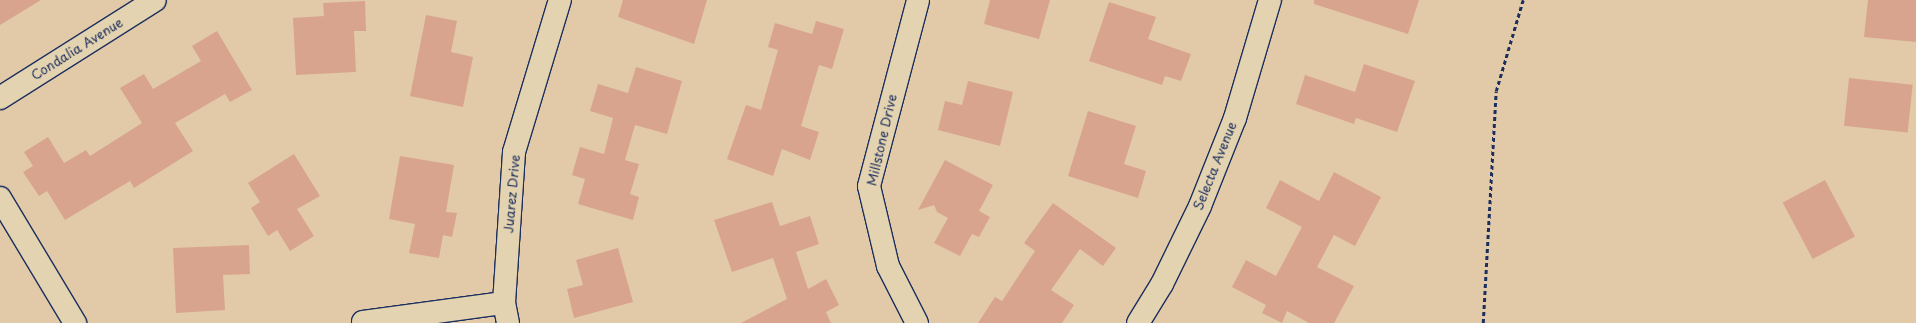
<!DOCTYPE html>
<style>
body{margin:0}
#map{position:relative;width:1916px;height:323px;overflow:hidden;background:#e2caa9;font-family:"Playpen Sans",sans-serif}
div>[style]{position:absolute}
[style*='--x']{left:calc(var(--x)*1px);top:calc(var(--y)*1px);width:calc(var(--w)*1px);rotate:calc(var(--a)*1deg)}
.building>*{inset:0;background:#d9a48e;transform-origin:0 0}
.path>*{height:2.5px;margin-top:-1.25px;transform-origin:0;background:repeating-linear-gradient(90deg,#1b2f5e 0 4px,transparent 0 7px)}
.roads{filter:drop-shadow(1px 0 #1b2f5e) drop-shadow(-1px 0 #1b2f5e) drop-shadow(0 1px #1b2f5e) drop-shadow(0 -1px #1b2f5e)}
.street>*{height:22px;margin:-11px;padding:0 11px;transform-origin:11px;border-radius:11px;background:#e4d3b0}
span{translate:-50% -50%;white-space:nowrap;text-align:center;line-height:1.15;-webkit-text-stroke:3px #e4d3b0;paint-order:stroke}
.street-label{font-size:13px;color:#1b2f5e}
</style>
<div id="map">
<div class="building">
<div style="clip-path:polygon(0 0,41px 0,0 25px)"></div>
<div style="clip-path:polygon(623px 0,707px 0,694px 44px,618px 17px)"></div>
<div style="clip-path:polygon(990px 0,1050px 0,1039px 39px,984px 24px)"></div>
<div style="clip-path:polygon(1314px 0,1419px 0,1408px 34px,1314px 4px)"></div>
<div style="clip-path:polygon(1868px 0,1916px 0,1916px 42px,1864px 37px)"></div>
<div style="clip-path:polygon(365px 1px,366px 31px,354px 31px,356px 72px,296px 75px,293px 18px,324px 16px,323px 3px)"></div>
<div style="clip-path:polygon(1109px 2px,1156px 17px,1148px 39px,1191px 54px,1181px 81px,1165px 76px,1162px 85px,1089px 61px)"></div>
<div style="clip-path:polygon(426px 15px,457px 21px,451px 52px,473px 57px,463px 107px,410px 96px)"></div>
<div style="clip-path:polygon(816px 21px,844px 29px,832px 69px,819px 65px,801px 126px,819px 132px,810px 160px,782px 149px,773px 176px,727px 159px,746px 105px,761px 110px,778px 50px,768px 47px,775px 23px,812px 34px)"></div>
<div style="clip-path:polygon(217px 31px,252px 90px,230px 102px,225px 94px,175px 123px,193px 151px,134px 188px,130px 181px,65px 220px,47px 191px,39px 196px,23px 172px,33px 166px,24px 152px,48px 137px,64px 163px,86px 150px,90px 156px,142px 123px,120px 88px,144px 74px,153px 89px,201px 61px,192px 46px)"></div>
<div style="clip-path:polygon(1364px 64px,1415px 81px,1397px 132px,1356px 118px,1354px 124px,1296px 104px,1305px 75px,1355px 92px)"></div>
<div style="clip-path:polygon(636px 67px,682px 81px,667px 134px,635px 125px,625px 160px,639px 164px,630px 194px,639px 197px,633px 220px,578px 204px,585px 179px,572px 175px,580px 147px,604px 154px,613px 118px,590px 111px,598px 84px,628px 93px)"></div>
<div style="left:1849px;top:78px;width:64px;height:48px;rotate:6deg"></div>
<div style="clip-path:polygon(968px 81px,1013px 92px,1000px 146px,938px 130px,945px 101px,962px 105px)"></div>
<div style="clip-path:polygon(1088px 111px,1136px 126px,1124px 164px,1146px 171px,1138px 198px,1068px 176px)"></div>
<div style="clip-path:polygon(294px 154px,320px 196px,297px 209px,314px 236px,290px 251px,277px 230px,268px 236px,251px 208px,260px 202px,248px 183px)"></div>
<div style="clip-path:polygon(400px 156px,454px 165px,446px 212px,457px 213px,452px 237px,443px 235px,439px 258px,409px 253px,415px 224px,389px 219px)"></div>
<div style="clip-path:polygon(945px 160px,993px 185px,979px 211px,990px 217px,979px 237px,972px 234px,960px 256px,934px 243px,948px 218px,937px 212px,934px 205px,918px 210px)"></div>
<div style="clip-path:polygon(1334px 172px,1381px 197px,1355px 246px,1334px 235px,1317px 267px,1354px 286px,1334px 323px,1309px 323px,1287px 311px,1282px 323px,1262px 313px,1266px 305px,1232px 287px,1246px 260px,1276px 276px,1302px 227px,1266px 208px,1280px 180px,1319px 201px)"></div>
<div style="left:1825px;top:180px;width:64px;height:48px;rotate:62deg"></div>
<div style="clip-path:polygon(772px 202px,780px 226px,810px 216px,819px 244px,796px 252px,808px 289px,826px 279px,839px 305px,826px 312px,831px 323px,741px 323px,787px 299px,773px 258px,732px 272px,714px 220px)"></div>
<div style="clip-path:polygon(1053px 203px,1116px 248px,1103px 266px,1080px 249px,1051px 290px,1074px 305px,1062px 323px,978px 323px,995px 297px,1002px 301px,1035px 251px,1024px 243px)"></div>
<div style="clip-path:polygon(249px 245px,250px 274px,223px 275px,225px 310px,176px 313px,173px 248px)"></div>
<div style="clip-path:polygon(618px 248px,633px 302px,574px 318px,567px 289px,583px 285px,576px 260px)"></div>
</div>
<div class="path">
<div style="--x:1483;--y:323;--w:232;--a:-86.8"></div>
<div style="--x:1496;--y:91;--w:95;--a:-73.5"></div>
</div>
<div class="roads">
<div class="street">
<div style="--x:0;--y:98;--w:183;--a:-32.3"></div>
<div style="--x:0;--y:198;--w:146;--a:59"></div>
<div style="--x:363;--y:322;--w:142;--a:-7.7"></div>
<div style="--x:508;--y:323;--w:20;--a:-101"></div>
<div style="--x:504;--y:303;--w:151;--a:-86.2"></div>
<div style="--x:514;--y:152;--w:159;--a:-73.2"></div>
<div style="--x:917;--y:323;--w:64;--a:-117"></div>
<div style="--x:888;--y:266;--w:82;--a:-103.4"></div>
<div style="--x:869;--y:186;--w:192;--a:-75.2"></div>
<div style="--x:1138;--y:323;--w:46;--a:-58.4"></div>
<div style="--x:1162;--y:284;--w:87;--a:-64"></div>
<div style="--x:1200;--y:206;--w:95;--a:-68.3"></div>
<div style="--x:1235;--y:118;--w:123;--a:-73.5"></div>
</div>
</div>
<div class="street-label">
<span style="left:77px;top:49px;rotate:-32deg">Condalia Avenue</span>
<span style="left:882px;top:140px;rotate:-77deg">Millstone Drive</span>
<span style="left:1215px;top:166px;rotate:-68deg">Selecta Avenue</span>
<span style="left:512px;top:194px;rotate:-85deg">Juarez Drive</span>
</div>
</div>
